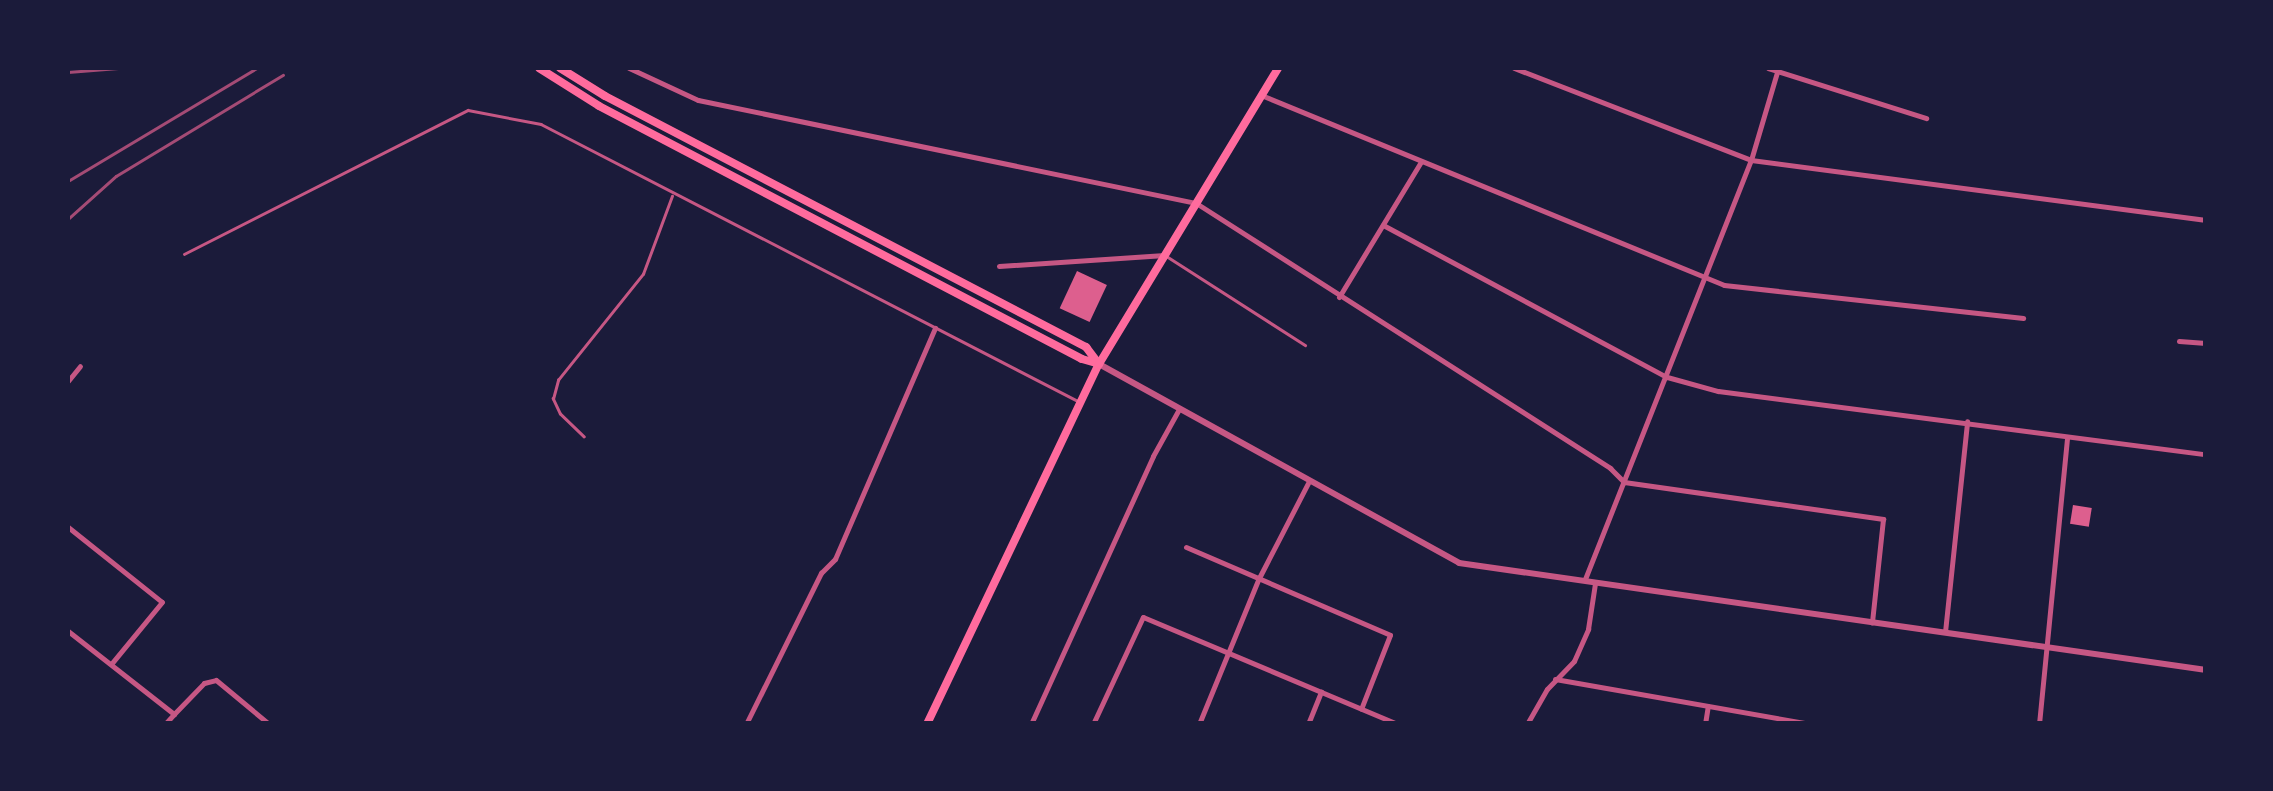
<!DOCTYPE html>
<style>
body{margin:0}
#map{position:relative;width:2273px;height:791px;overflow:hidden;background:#1b1b3a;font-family:Raleway,sans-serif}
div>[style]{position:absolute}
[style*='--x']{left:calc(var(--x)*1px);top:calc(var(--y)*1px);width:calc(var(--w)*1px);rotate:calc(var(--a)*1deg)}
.building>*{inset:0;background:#dd5f8e;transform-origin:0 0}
.service>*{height:2.5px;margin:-1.25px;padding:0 1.25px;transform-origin:1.25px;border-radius:1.25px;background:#c65784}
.minor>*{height:5px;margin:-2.5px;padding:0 2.5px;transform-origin:2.5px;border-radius:2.5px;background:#c65784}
.tertiary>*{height:6px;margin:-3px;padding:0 3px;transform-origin:3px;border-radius:3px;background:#c65784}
.secondary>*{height:8px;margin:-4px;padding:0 4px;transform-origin:4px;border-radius:4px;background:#ff6b9d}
.rail>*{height:2.5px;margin:-1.25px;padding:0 1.25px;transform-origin:1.25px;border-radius:1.25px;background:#a44b75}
span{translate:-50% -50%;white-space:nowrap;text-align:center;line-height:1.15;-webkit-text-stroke:9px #1b1b3a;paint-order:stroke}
.frame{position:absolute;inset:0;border:70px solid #1b1b3a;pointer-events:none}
</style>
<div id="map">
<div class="building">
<div style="left:1077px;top:271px;width:33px;height:41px;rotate:25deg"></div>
<div style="left:2073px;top:505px;width:19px;height:19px;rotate:9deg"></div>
</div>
<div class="service">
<div style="--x:184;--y:254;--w:318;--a:-26.9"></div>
<div style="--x:468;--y:110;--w:74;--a:10.9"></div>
<div style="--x:541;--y:124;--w:604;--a:27.29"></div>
<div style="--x:1168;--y:257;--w:163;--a:32.7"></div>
<div style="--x:584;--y:437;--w:33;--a:-136"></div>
<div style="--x:560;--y:414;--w:17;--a:-115"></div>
<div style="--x:553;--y:399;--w:20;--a:-75"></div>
<div style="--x:558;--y:380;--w:136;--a:-51.3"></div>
<div style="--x:643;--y:274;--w:83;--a:-69.6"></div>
</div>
<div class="minor">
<div style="--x:629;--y:68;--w:76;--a:24.9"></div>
<div style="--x:698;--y:100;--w:509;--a:11.69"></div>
<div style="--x:1196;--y:203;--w:492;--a:32.6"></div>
<div style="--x:1610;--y:468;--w:20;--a:45"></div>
<div style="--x:1624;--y:482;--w:262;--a:8.1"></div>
<div style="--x:1883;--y:519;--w:104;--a:96.1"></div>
<div style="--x:1514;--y:68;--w:254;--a:21.2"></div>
<div style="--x:1751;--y:160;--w:459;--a:7.5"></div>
<div style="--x:1768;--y:68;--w:166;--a:17.6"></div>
<div style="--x:1261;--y:95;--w:500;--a:22.31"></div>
<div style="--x:1724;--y:285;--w:301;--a:6.3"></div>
<div style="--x:1383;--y:225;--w:322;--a:28.2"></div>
<div style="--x:1667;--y:377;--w:53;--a:15.4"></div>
<div style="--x:1718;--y:391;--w:492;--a:7.4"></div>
<div style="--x:999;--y:266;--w:166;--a:-3.8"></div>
<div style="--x:1339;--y:297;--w:157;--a:-58.8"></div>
<div style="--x:2179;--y:341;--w:27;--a:4"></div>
<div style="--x:68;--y:381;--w:19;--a:-51"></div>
<div style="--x:68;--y:527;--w:120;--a:38.6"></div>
<div style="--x:162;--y:602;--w:80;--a:129.4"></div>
<div style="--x:1186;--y:547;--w:222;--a:23.3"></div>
<div style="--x:1390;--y:635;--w:79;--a:111.4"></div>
<div style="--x:1585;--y:579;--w:451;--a:-68.4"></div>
<div style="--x:1751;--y:160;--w:92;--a:-73.5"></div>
<div style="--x:68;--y:631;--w:135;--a:38.1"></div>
<div style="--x:174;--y:714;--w:43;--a:-45.9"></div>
<div style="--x:204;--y:683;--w:12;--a:-14"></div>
<div style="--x:216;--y:680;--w:69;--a:39.7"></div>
<div style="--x:1945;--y:632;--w:212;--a:-84"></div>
<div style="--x:1555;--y:679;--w:259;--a:10"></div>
<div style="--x:165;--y:724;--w:13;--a:-48"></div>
<div style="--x:746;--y:724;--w:169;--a:-63.6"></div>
<div style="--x:821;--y:573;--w:20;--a:-45"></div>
<div style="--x:835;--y:559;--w:252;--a:-66.6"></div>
<div style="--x:1031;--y:724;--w:294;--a:-65.5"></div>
<div style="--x:1153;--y:456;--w:54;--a:-61"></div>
<div style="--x:1093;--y:724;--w:118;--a:-65"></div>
<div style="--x:1143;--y:617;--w:276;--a:22.8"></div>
<div style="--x:1199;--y:724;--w:158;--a:-67.7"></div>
<div style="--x:1259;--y:578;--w:109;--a:-62.7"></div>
<div style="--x:1308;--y:724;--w:35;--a:-68"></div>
<div style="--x:1527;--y:724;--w:40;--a:-60.3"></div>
<div style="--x:1547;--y:689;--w:39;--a:-46"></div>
<div style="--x:1574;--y:661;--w:35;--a:-66"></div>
<div style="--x:1588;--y:629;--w:47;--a:-81.3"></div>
<div style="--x:1705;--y:724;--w:18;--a:-81"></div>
<div style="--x:2039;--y:724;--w:287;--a:-84.4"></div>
</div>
<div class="tertiary">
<div style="--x:1099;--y:364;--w:411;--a:28.9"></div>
<div style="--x:1459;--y:563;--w:755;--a:8.15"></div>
</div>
<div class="secondary">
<div style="--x:539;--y:68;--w:71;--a:32.3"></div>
<div style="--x:599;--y:106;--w:545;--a:27.65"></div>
<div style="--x:1082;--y:359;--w:18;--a:16"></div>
<div style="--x:560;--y:68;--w:53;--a:31.9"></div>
<div style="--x:605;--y:96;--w:543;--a:27.56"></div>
<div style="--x:1086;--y:347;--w:21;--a:53"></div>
<div style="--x:927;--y:724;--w:399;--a:-64.5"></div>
<div style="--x:1099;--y:364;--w:346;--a:-58.8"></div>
</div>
<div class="rail">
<div style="--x:68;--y:72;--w:50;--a:-4.6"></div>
<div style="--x:68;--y:181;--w:220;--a:-30.9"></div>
<div style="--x:68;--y:219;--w:64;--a:-41.9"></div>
<div style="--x:116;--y:176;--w:195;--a:-31.2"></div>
</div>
<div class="frame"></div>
</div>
